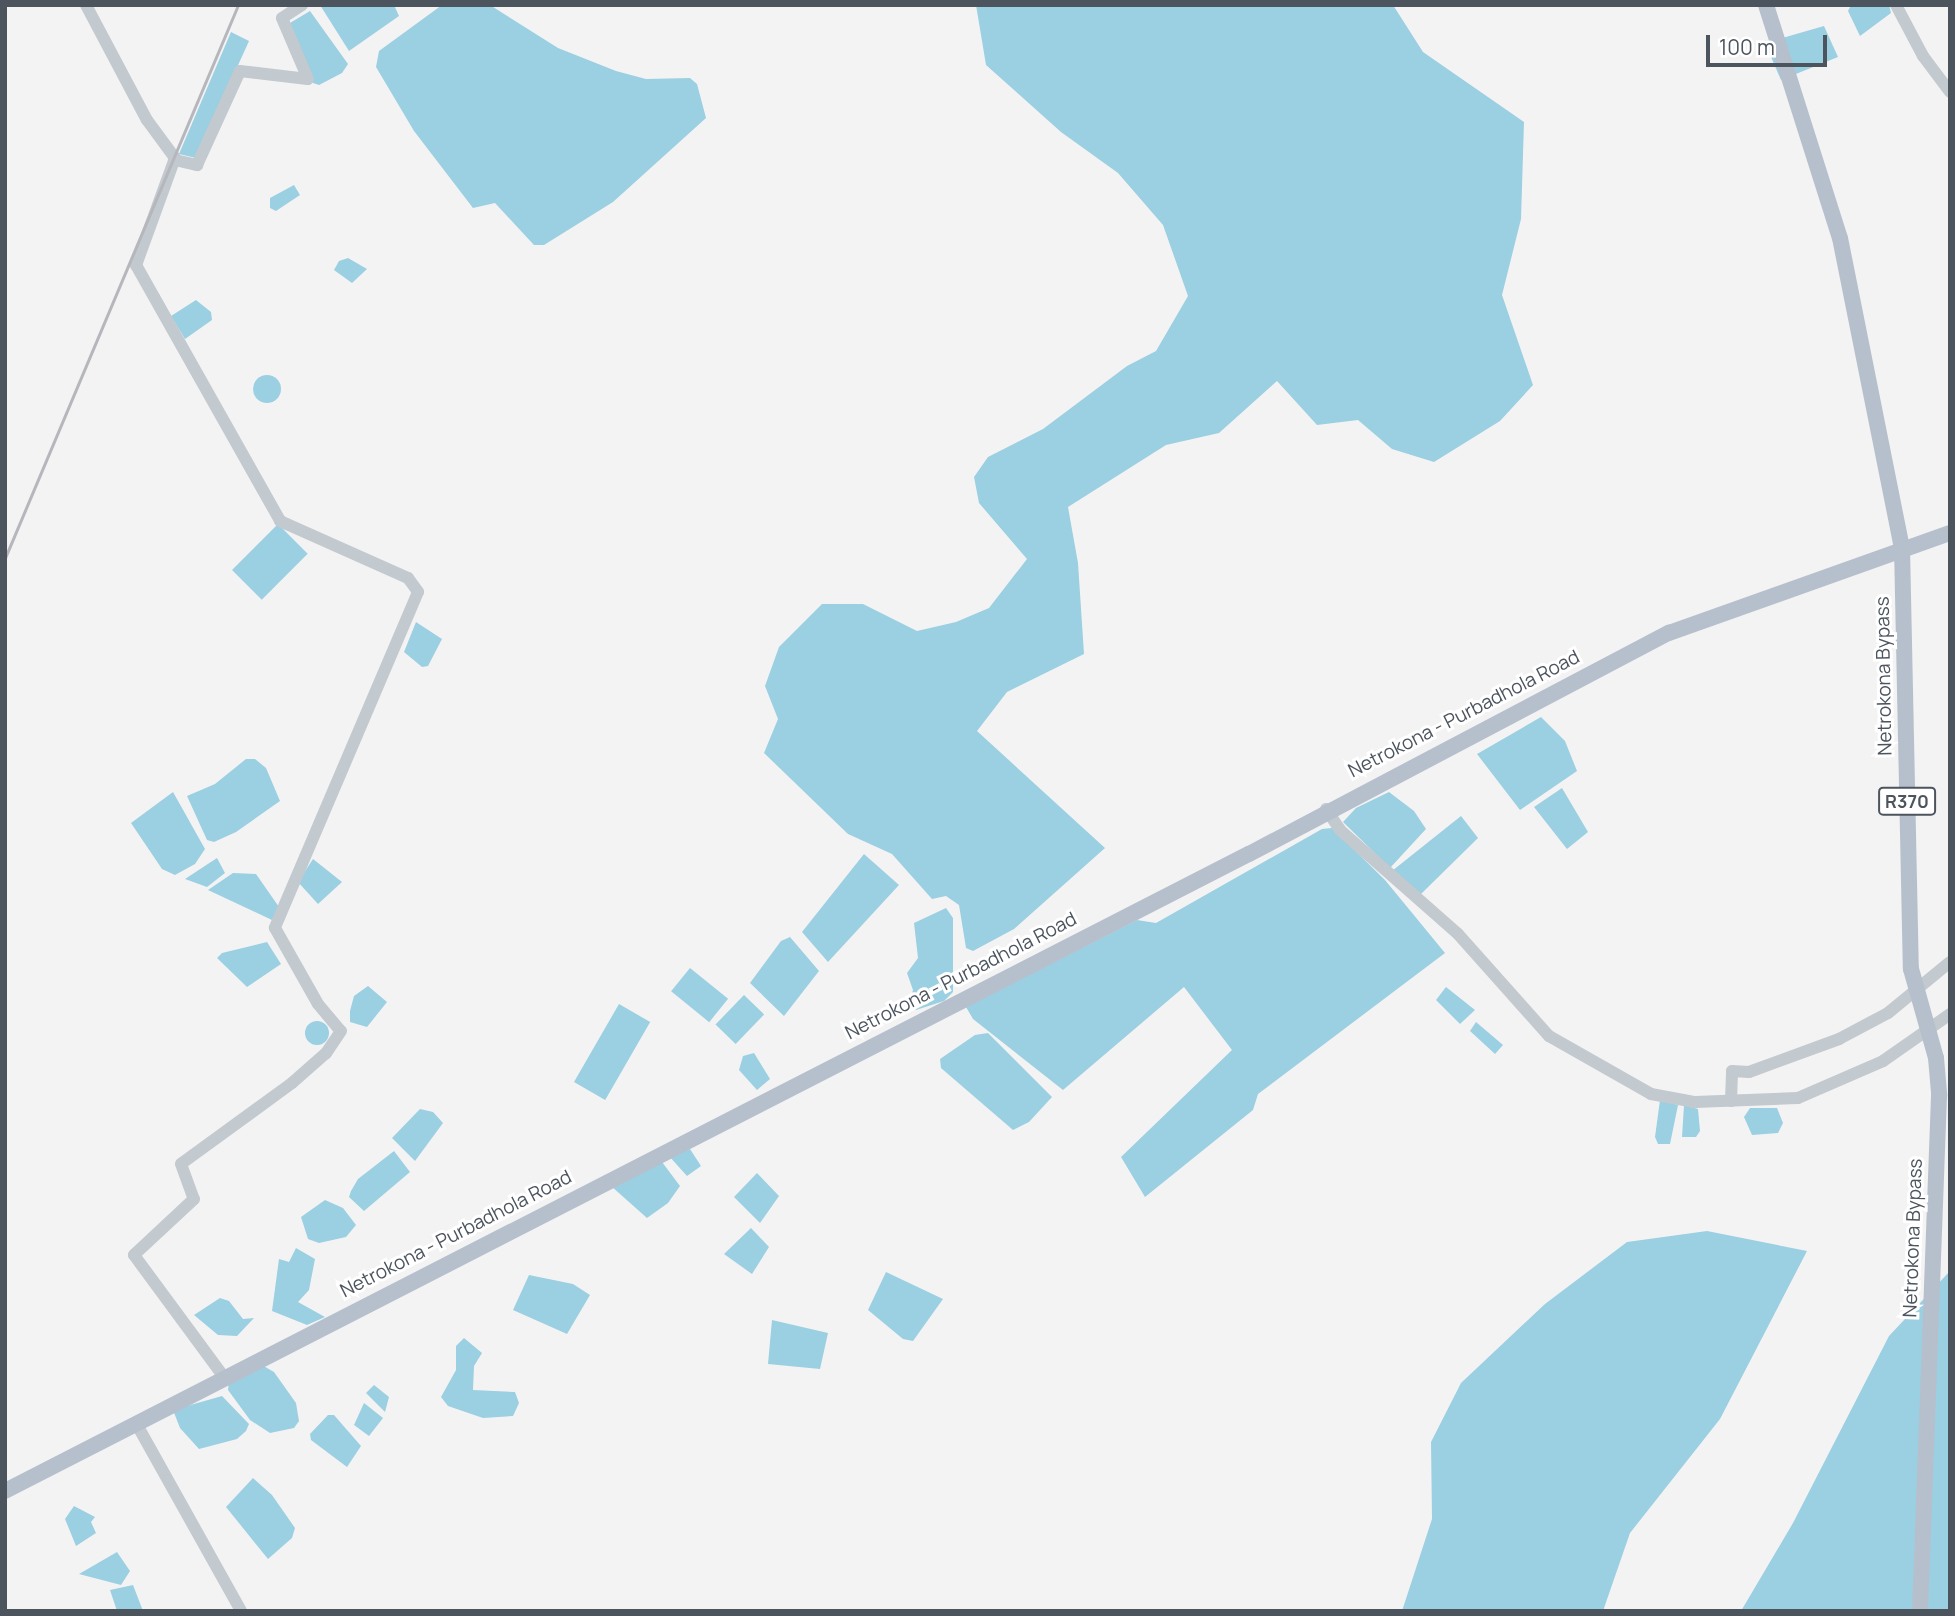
<!DOCTYPE html>
<style>
body{margin:0}
#map{position:relative;width:1955px;height:1616px;overflow:hidden;background:#f4f3f3;font-family:Manrope,sans-serif}
div>[style]{position:absolute}
[style*='--x']{left:calc(var(--x)*1px);top:calc(var(--y)*1px);width:calc(var(--w)*1px);rotate:calc(var(--a)*1deg)}
.water>*{inset:0;background:#9bcfe2;transform-origin:0 0}
.round{border-radius:50%}
.minor>*{height:12px;margin:-6px;padding:0 6px;transform-origin:6px;border-radius:6px;background:#c2c9cf}
.major>*{height:16px;margin:-8px;padding:0 8px;transform-origin:8px;border-radius:8px;background:#b6c0cd}
.rail>*{height:2.5px;margin:-1.25px;padding:0 1.25px;transform-origin:1.25px;border-radius:1.25px;background:#b6b7bc}
span{translate:-50% -50%;white-space:nowrap;text-align:center;line-height:1.15;-webkit-text-stroke:6px #fff;paint-order:stroke}
.shield-label span{padding:2px 5px;background:#fff;border:2px solid;border-radius:5px;-webkit-text-stroke-width:0}
.shield-label{font-size:18px;color:#4c545e;font-weight:700}
.street-label{font-size:19px;color:#4c545e}
.frame{position:absolute;inset:0;border:7px solid #4c545e;pointer-events:none}
.scale{position:absolute;left:1706px;top:35px;width:121px;height:32px;box-sizing:border-box;border:4px solid #4c545e;border-top:0;padding-left:9px;font-size:21px;line-height:24px;white-space:nowrap;color:#4c545e;-webkit-text-stroke:5px #fff;paint-order:stroke}
</style>
<div id="map">
<div class="water">
<div style="clip-path:polygon(320px 5px,394px 5px,399px 16px,349px 51px)"></div>
<div style="clip-path:polygon(442px 5px,490px 5px,558px 48px,616px 71px,646px 79px,690px 78px,697px 84px,706px 118px,613px 202px,544px 245px,534px 245px,495px 203px,473px 208px,414px 131px,376px 67px,379px 51px)"></div>
<div style="clip-path:polygon(976px 5px,1393px 5px,1423px 52px,1524px 122px,1521px 219px,1502px 295px,1533px 385px,1500px 421px,1434px 462px,1392px 449px,1358px 420px,1317px 425px,1277px 381px,1219px 433px,1166px 445px,1068px 507px,1078px 563px,1084px 654px,1007px 692px,977px 731px,1105px 848px,1014px 929px,973px 951px,966px 948px,959px 905px,946px 896px,932px 899px,892px 854px,848px 834px,764px 753px,778px 719px,765px 686px,779px 647px,822px 604px,863px 604px,917px 631px,956px 622px,989px 608px,1027px 559px,979px 503px,974px 477px,988px 457px,1043px 429px,1127px 366px,1156px 351px,1188px 296px,1163px 225px,1118px 173px,1061px 132px,986px 65px)"></div>
<div style="clip-path:polygon(1851px 5px,1889px 5px,1891px 13px,1860px 36px,1848px 11px)"></div>
<div style="clip-path:polygon(310px 11px,348px 64px,342px 73px,319px 85px,313px 83px,290px 23px)"></div>
<div style="clip-path:polygon(1824px 26px,1838px 57px,1781px 80px,1765px 43px)"></div>
<div style="clip-path:polygon(231px 32px,249px 41px,196px 158px,179px 154px)"></div>
<div style="clip-path:polygon(294px 185px,300px 195px,276px 211px,270px 208px,270px 198px)"></div>
<div style="clip-path:polygon(348px 258px,367px 269px,352px 283px,334px 270px,339px 261px)"></div>
<div style="clip-path:polygon(196px 300px,211px 312px,212px 320px,185px 339px,171px 316px)"></div>
<div class="round" style="left:253px;top:375px;width:28px;height:28px"></div>
<div style="left:278px;top:524px;width:42px;height:65px;rotate:45deg"></div>
<div style="clip-path:polygon(416px 622px,442px 639px,428px 666px,422px 667px,404px 652px)"></div>
<div style="clip-path:polygon(1541px 717px,1565px 741px,1577px 771px,1520px 810px,1477px 754px)"></div>
<div style="clip-path:polygon(246px 759px,255px 759px,266px 768px,280px 801px,236px 832px,214px 842px,207px 840px,187px 796px,215px 784px)"></div>
<div style="clip-path:polygon(1562px 788px,1588px 832px,1567px 849px,1534px 807px)"></div>
<div style="clip-path:polygon(173px 792px,205px 849px,195px 864px,175px 875px,162px 869px,131px 823px)"></div>
<div style="clip-path:polygon(1389px 792px,1414px 811px,1426px 829px,1390px 868px,1343px 822px,1356px 808px)"></div>
<div style="clip-path:polygon(1461px 816px,1478px 838px,1421px 894px,1392px 871px)"></div>
<div style="clip-path:polygon(1332px 828px,1385px 880px,1445px 953px,1258px 1094px,1253px 1110px,1145px 1197px,1121px 1157px,1232px 1050px,1184px 987px,1063px 1090px,973px 1019px,966px 1007px,1137px 920px,1156px 923px,1322px 829px)"></div>
<div style="clip-path:polygon(864px 854px,899px 885px,828px 962px,802px 932px)"></div>
<div style="clip-path:polygon(217px 858px,225px 873px,207px 887px,185px 879px)"></div>
<div style="clip-path:polygon(313px 859px,342px 882px,318px 904px,298px 882px)"></div>
<div style="clip-path:polygon(233px 873px,256px 874px,279px 907px,272px 920px,208px 890px)"></div>
<div style="clip-path:polygon(946px 908px,953px 918px,953px 992px,944px 1001px,916px 1010px,910px 1000px,913px 990px,907px 973px,918px 958px,914px 923px)"></div>
<div style="clip-path:polygon(790px 937px,819px 971px,784px 1016px,750px 983px,781px 941px)"></div>
<div style="clip-path:polygon(267px 942px,281px 964px,247px 987px,217px 958px,222px 953px)"></div>
<div style="left:690px;top:968px;width:49px;height:30px;rotate:39deg"></div>
<div style="clip-path:polygon(368px 986px,387px 1002px,367px 1027px,350px 1022px,350px 1011px,354px 996px)"></div>
<div style="clip-path:polygon(1446px 987px,1475px 1010px,1460px 1024px,1436px 1000px)"></div>
<div style="left:744px;top:995px;width:28px;height:41px;rotate:44deg"></div>
<div style="left:619px;top:1004px;width:36px;height:90px;rotate:30deg"></div>
<div class="round" style="left:305px;top:1021px;width:24px;height:24px"></div>
<div style="clip-path:polygon(1476px 1022px,1503px 1045px,1495px 1054px,1470px 1031px)"></div>
<div style="clip-path:polygon(988px 1033px,1052px 1097px,1029px 1122px,1013px 1130px,941px 1068px,940px 1059px,975px 1035px)"></div>
<div style="clip-path:polygon(754px 1053px,770px 1079px,757px 1090px,739px 1070px,743px 1056px)"></div>
<div style="clip-path:polygon(1660px 1100px,1678px 1105px,1670px 1144px,1658px 1144px,1655px 1137px)"></div>
<div style="clip-path:polygon(1684px 1105px,1698px 1109px,1700px 1131px,1696px 1137px,1682px 1137px)"></div>
<div style="clip-path:polygon(1750px 1108px,1777px 1108px,1783px 1123px,1778px 1133px,1752px 1135px,1744px 1117px)"></div>
<div style="clip-path:polygon(420px 1109px,433px 1112px,443px 1123px,415px 1161px,392px 1138px)"></div>
<div style="clip-path:polygon(690px 1149px,701px 1166px,687px 1176px,669px 1156px)"></div>
<div style="clip-path:polygon(394px 1151px,410px 1172px,364px 1211px,349px 1197px,351px 1191px,358px 1179px)"></div>
<div style="clip-path:polygon(662px 1162px,680px 1186px,668px 1203px,647px 1218px,611px 1186px)"></div>
<div style="clip-path:polygon(757px 1173px,779px 1196px,760px 1223px,734px 1197px)"></div>
<div style="clip-path:polygon(325px 1200px,343px 1208px,356px 1225px,346px 1237px,319px 1243px,308px 1239px,301px 1217px)"></div>
<div style="clip-path:polygon(751px 1228px,769px 1247px,752px 1274px,724px 1254px)"></div>
<div style="clip-path:polygon(1707px 1231px,1807px 1251px,1720px 1419px,1630px 1533px,1603px 1611px,1402px 1611px,1432px 1519px,1431px 1442px,1461px 1383px,1545px 1304px,1627px 1242px)"></div>
<div style="clip-path:polygon(296px 1248px,315px 1259px,309px 1290px,298px 1302px,325px 1317px,307px 1325px,272px 1311px,279px 1259px,289px 1262px)"></div>
<div style="clip-path:polygon(1950px 1271px,1950px 1611px,1741px 1611px,1793px 1523px,1889px 1336px)"></div>
<div style="clip-path:polygon(886px 1272px,943px 1299px,913px 1341px,903px 1339px,868px 1310px)"></div>
<div style="clip-path:polygon(529px 1275px,573px 1284px,590px 1295px,567px 1334px,513px 1310px)"></div>
<div style="clip-path:polygon(220px 1298px,229px 1301px,243px 1319px,254px 1318px,237px 1336px,218px 1335px,194px 1315px)"></div>
<div style="clip-path:polygon(772px 1320px,828px 1333px,820px 1369px,768px 1364px)"></div>
<div style="clip-path:polygon(464px 1338px,482px 1353px,474px 1366px,473px 1390px,515px 1392px,519px 1403px,513px 1416px,483px 1418px,448px 1406px,441px 1397px,456px 1370px,456px 1346px)"></div>
<div style="clip-path:polygon(260px 1364px,274px 1372px,296px 1403px,299px 1421px,294px 1428px,270px 1433px,250px 1420px,228px 1390px,229px 1381px)"></div>
<div style="clip-path:polygon(374px 1385px,389px 1397px,385px 1412px,366px 1393px)"></div>
<div style="clip-path:polygon(222px 1396px,249px 1424px,246px 1431px,237px 1439px,199px 1449px,180px 1428px,173px 1410px)"></div>
<div style="clip-path:polygon(364px 1403px,383px 1418px,369px 1436px,354px 1425px)"></div>
<div style="clip-path:polygon(328px 1415px,334px 1415px,361px 1446px,347px 1467px,311px 1440px,310px 1434px)"></div>
<div style="clip-path:polygon(253px 1478px,272px 1495px,295px 1528px,292px 1538px,268px 1559px,226px 1507px)"></div>
<div style="clip-path:polygon(74px 1506px,95px 1517px,91px 1522px,96px 1533px,76px 1546px,65px 1519px)"></div>
<div style="clip-path:polygon(117px 1552px,130px 1571px,121px 1585px,79px 1574px)"></div>
<div style="clip-path:polygon(133px 1585px,143px 1611px,117px 1611px,110px 1590px)"></div>
</div>
<div class="minor">
<div style="--x:86;--y:5;--w:130;--a:62.1"></div>
<div style="--x:147;--y:120;--w:47;--a:53.6"></div>
<div style="--x:175;--y:158;--w:114;--a:110"></div>
<div style="--x:136;--y:265;--w:294;--a:60.6"></div>
<div style="--x:280;--y:521;--w:140;--a:24"></div>
<div style="--x:408;--y:578;--w:17;--a:54"></div>
<div style="--x:418;--y:592;--w:365;--a:113.1"></div>
<div style="--x:275;--y:928;--w:87;--a:60.5"></div>
<div style="--x:318;--y:1004;--w:35;--a:50"></div>
<div style="--x:341;--y:1031;--w:27;--a:124"></div>
<div style="--x:326;--y:1053;--w:45;--a:138.6"></div>
<div style="--x:292;--y:1083;--w:137;--a:143.9"></div>
<div style="--x:181;--y:1164;--w:37;--a:70"></div>
<div style="--x:194;--y:1199;--w:82;--a:137"></div>
<div style="--x:134;--y:1255;--w:152;--a:53.6"></div>
<div style="--x:1896;--y:5;--w:58;--a:62.1"></div>
<div style="--x:1923;--y:56;--w:45;--a:53.1"></div>
<div style="--x:175;--y:160;--w:23;--a:13"></div>
<div style="--x:197;--y:165;--w:103;--a:-65.4"></div>
<div style="--x:240;--y:71;--w:68;--a:6.7"></div>
<div style="--x:308;--y:79;--w:66;--a:-113.1"></div>
<div style="--x:282;--y:18;--w:24;--a:-33"></div>
<div style="--x:1326;--y:809;--w:25;--a:56"></div>
<div style="--x:1340;--y:830;--w:157;--a:41.4"></div>
<div style="--x:1458;--y:934;--w:137;--a:48.3"></div>
<div style="--x:1549;--y:1036;--w:117;--a:29.6"></div>
<div style="--x:1651;--y:1094;--w:45;--a:10.3"></div>
<div style="--x:1695;--y:1102;--w:103;--a:-2.2"></div>
<div style="--x:1798;--y:1098;--w:93;--a:-23.5"></div>
<div style="--x:1883;--y:1061;--w:82;--a:-35"></div>
<div style="--x:1731;--y:1101;--w:30;--a:-88"></div>
<div style="--x:1732;--y:1071;--w:17;--a:3"></div>
<div style="--x:1749;--y:1072;--w:96;--a:-20.1"></div>
<div style="--x:1839;--y:1039;--w:55;--a:-28"></div>
<div style="--x:1888;--y:1013;--w:80;--a:-39.4"></div>
<div style="--x:136;--y:1423;--w:215;--a:60.8"></div>
</div>
<div class="major">
<div style="--x:1766;--y:5;--w:244;--a:72.4"></div>
<div style="--x:1840;--y:238;--w:315;--a:78.7"></div>
<div style="--x:1902;--y:547;--w:422;--a:88.8"></div>
<div style="--x:1911;--y:969;--w:92;--a:74.3"></div>
<div style="--x:1936;--y:1058;--w:38;--a:85"></div>
<div style="--x:1939;--y:1096;--w:515;--a:92.11"></div>
<div style="--x:5;--y:1491;--w:1398;--a:-27.12"></div>
<div style="--x:1249;--y:854;--w:475;--a:-27.8"></div>
<div style="--x:1669;--y:633;--w:298;--a:-19.6"></div>
</div>
<div class="rail">
<div style="--x:5;--y:558;--w:600;--a:-67.15"></div>
</div>
<div class="shield-label">
<span style="left:1907px;top:801px">R370</span>
</div>
<div class="street-label">
<span style="left:1884px;top:676px;rotate:-91deg">Netrokona Bypass</span>
<span style="left:1464px;top:714px;rotate:-27deg">Netrokona - Purbadhola Road</span>
<span style="left:961px;top:976px;rotate:-27deg">Netrokona - Purbadhola Road</span>
<span style="left:456px;top:1234px;rotate:-27deg">Netrokona - Purbadhola Road</span>
<span style="left:1913px;top:1238px;rotate:-88deg">Netrokona Bypass</span>
</div>
<div class="frame"></div>
<div class="scale">100 m</div>
</div>
